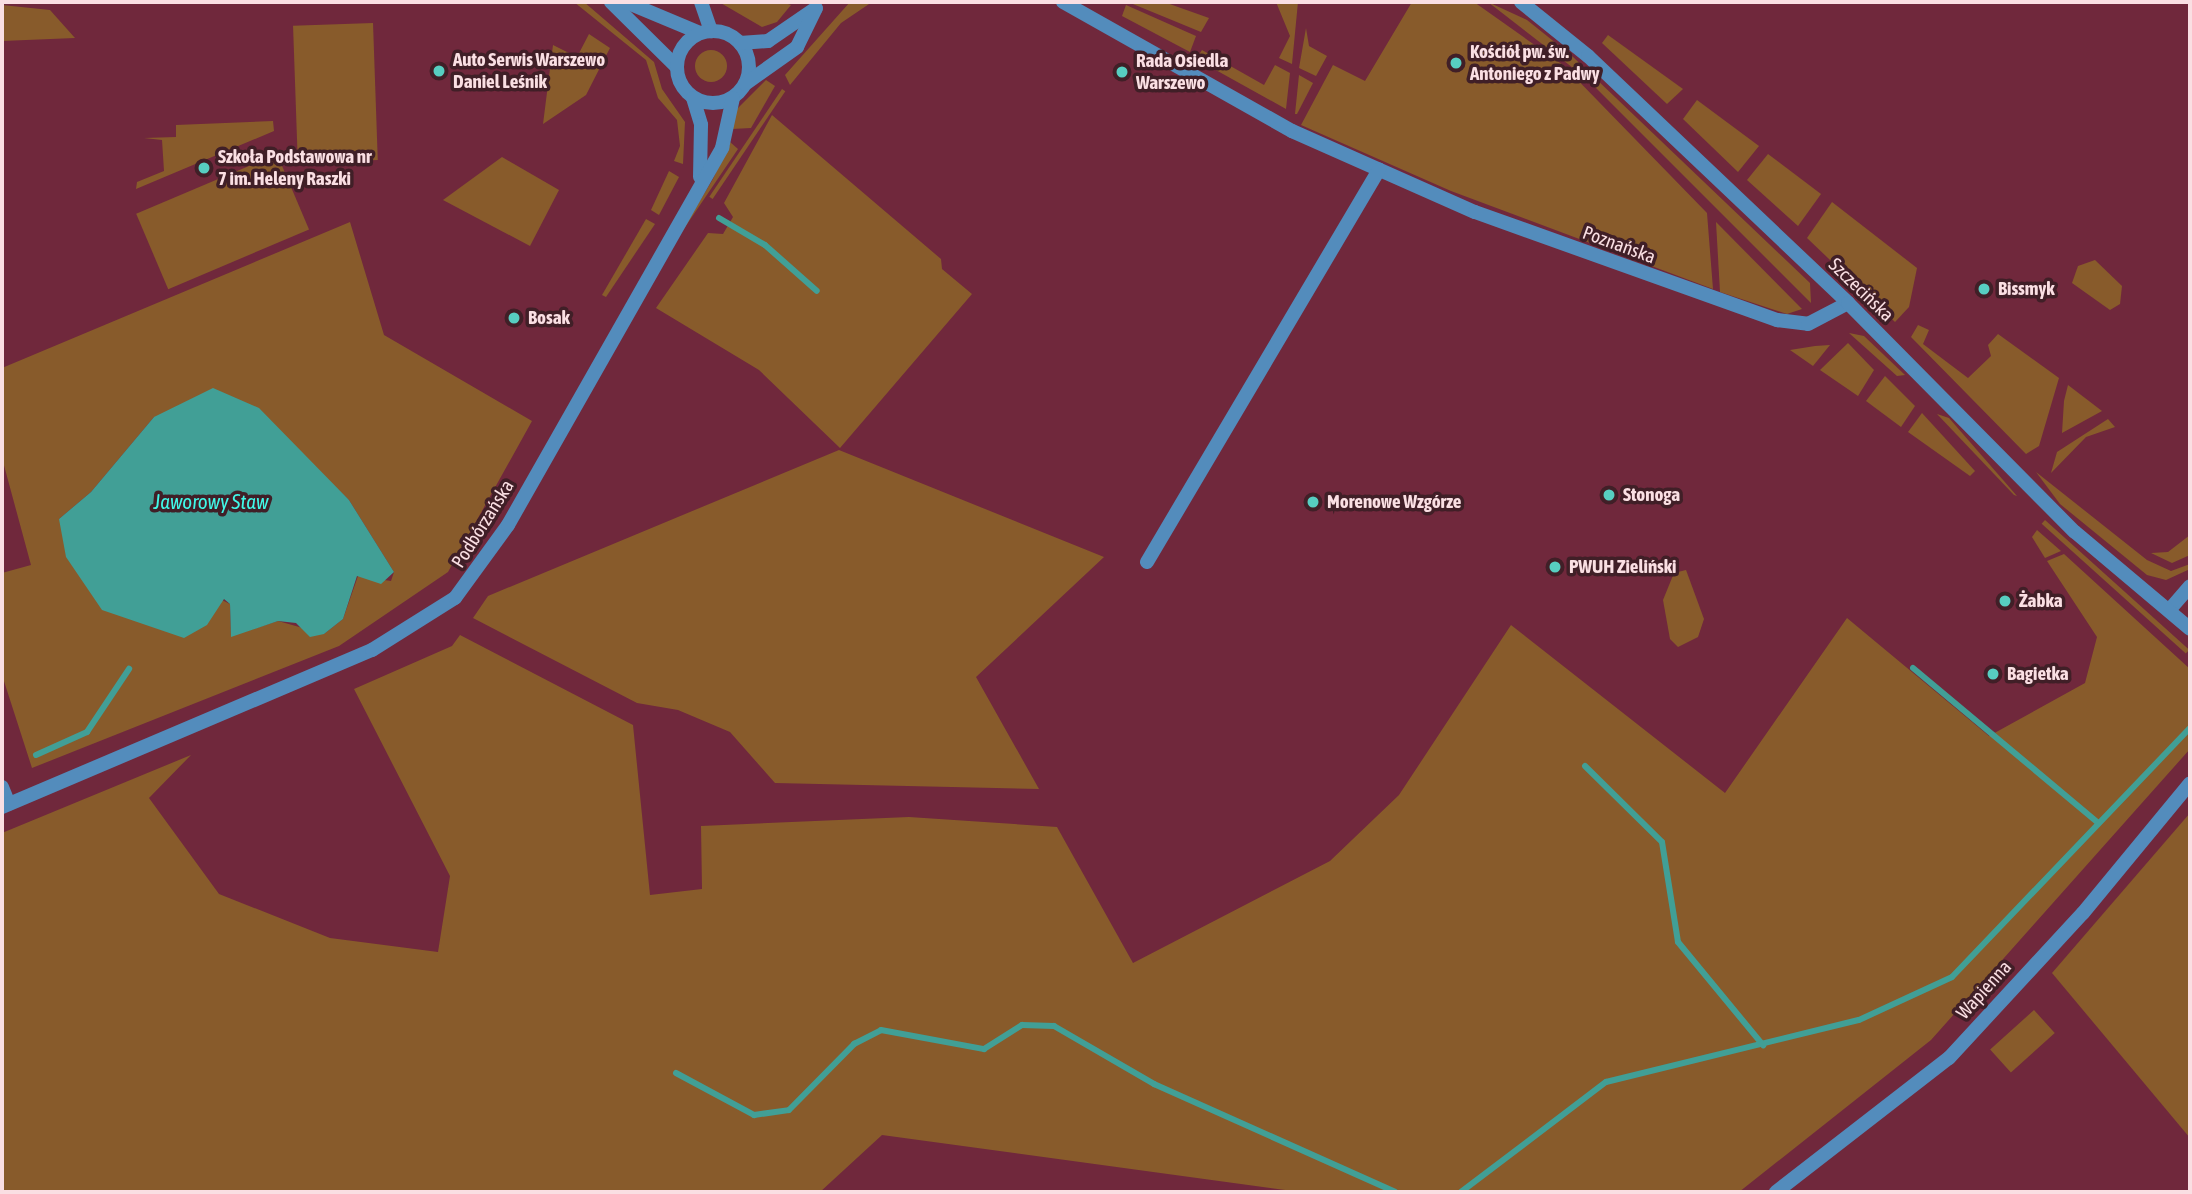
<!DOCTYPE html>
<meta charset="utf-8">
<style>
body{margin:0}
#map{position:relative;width:2192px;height:1194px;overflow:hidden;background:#70283c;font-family:"Asap Condensed",sans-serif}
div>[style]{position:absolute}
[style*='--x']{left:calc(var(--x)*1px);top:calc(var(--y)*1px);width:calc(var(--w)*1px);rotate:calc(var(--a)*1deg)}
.green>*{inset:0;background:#885b2b;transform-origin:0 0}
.round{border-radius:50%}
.water>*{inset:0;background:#419f96}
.stream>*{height:6px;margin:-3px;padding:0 3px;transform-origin:3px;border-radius:3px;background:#419f96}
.minor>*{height:14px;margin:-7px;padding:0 7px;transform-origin:7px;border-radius:7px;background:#538cbc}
.minor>.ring{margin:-7px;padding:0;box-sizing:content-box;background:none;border:14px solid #538cbc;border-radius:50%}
.tertiary>*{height:14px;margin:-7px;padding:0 7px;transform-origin:7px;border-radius:7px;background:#538cbc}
.dots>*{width:19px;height:19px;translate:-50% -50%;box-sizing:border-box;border:4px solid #401f27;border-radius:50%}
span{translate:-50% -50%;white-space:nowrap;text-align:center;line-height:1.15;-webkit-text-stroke:7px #401f27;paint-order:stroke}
.poi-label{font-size:19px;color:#fadfe3;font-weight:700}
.left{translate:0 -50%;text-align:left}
.street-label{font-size:19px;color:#fadfe3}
.water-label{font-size:21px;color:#40f8e8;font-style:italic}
.frame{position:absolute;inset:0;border:4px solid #fadfe3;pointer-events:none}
</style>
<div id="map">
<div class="green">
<div style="clip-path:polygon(574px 2px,584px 2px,654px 62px,662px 89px,685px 122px,683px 164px,674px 161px,680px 146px,677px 120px,658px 98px,646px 60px)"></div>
<div style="clip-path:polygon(719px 2px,782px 2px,791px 5px,777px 22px,762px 27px)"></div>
<div style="clip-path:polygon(850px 2px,872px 2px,841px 23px,790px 85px,785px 75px)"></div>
<div style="clip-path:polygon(1128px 2px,1164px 2px,1209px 18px,1201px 32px)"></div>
<div style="clip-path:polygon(1276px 2px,1298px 2px,1292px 64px,1279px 58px,1290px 36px)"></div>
<div style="clip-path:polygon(1412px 2px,1474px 2px,1563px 65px,1707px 213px,1713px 289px,1451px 191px,1301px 125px,1333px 65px,1365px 81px)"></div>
<div style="clip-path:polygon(1488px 2px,1527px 20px,1572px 56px,1810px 283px,1811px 303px,1586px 78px)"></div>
<div style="clip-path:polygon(2px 5px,50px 10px,75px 38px,2px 41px)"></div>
<div style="clip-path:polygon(1126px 5px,1196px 36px,1190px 52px,1122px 16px)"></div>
<div style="left:373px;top:23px;width:137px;height:80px;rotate:88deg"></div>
<div style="clip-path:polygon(1306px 28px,1309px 46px,1327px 56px,1316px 76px,1299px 68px)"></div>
<div style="clip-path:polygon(589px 34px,610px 48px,586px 95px,543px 124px,553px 45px,577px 57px)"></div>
<div style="clip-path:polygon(1608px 35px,1683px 89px,1667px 104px,1602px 43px)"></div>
<div style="clip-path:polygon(1202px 50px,1264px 85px,1275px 65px,1290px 73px,1286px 109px,1196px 59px)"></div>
<div class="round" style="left:695px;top:50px;width:32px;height:32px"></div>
<div style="clip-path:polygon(1299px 75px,1313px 83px,1297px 114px,1295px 114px)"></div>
<div style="clip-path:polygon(766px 80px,775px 86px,751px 128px,732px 129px,737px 109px)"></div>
<div style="left:782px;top:89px;width:4px;height:130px;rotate:34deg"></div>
<div style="clip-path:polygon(1697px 100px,1759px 146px,1738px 172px,1683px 119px)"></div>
<div style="clip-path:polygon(772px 115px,941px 259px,942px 269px,972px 294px,840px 448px,759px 370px,656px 308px,708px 233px,723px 234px,733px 217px,724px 203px)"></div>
<div style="clip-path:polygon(273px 121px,274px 131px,136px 189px,137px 182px,164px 171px,162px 140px,144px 138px,176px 137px,176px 125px)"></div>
<div style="clip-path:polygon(730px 142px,738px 149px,677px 239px,713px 179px)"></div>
<div style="left:277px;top:154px;width:82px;height:153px;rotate:67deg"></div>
<div style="clip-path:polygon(1768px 154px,1821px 194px,1798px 226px,1747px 180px)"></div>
<div style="clip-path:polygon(502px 157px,559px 190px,530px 246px,443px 200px)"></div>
<div style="clip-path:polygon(669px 171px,679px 177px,659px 215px,651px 210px)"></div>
<div style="clip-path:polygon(1832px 202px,1917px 268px,1909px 307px,1895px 322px,1807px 238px)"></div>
<div style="clip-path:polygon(646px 219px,655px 224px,606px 297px,602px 295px)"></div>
<div style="clip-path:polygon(evenodd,350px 222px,384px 335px,532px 421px,448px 572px,339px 646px,32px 768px,2px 675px,2px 573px,31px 565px,2px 458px,2px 368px,350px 222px,154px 417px,307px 460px,349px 500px,394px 572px,391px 581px,358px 576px,343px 619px,324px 634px,278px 621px,231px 636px,230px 604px,59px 519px,91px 492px,154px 417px)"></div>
<div style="clip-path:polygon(1716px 222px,1802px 309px,1787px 314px,1720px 292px)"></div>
<div style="clip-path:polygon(2095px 260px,2122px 286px,2120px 304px,2110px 310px,2072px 283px,2078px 266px)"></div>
<div style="clip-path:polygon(1918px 325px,1929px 330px,1923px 344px,1968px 378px,1991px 356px,1988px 345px,1998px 334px,2059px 378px,2039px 446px,2026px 454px,1911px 337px)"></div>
<div style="clip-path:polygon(1849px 333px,1864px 336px,1905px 375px,1897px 376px)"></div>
<div style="clip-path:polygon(1848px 343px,1874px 370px,1858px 396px,1820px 370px)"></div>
<div style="clip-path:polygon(1830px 345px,1813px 366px,1790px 350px,1815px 346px)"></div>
<div style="clip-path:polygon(1885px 376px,1915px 406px,1901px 427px,1866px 401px)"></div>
<div style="clip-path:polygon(2068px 385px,2102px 411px,2062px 433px,2064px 401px)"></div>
<div style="clip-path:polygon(1922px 413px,1975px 471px,1970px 476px,1908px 432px)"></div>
<div style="clip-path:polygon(1937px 414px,1949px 418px,2017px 496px,2014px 495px)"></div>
<div style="clip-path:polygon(2108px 419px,2115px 427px,2086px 437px,2051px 473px,2057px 452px)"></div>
<div style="clip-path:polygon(839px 450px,1104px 557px,976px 677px,1039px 789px,775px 783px,730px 732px,678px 710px,637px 703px,473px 618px,488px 596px)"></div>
<div style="clip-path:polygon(2036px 472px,2147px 560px,2171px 571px,2190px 564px,2190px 569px,2166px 580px,2147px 575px,2060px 504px)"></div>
<div style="left:2045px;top:520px;width:194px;height:5px;rotate:42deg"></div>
<div style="clip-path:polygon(2037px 530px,2061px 551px,2045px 558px,2032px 537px)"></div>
<div style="clip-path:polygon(2190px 535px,2190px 555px,2172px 563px,2151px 553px,2168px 552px)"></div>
<div style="clip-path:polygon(2064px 554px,2190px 669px,2190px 749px,1931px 1040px,1739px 1192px,1300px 1192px,882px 1135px,820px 1192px,2px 1192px,2px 833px,191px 755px,149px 798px,219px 894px,330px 938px,438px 952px,450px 876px,354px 689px,452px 646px,460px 635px,633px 725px,650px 895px,702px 889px,701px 826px,909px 817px,1057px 827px,1133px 963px,1330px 861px,1399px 795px,1511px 625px,1725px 793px,1847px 618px,1989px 736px,2085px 683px,2097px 637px,2047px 561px)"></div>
<div style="clip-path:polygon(1686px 570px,1704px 619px,1698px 637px,1678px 647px,1670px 639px,1663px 600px,1674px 573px)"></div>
<div style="clip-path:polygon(2190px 813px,2190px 1138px,2052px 973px)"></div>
<div style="left:2034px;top:1010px;width:31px;height:59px;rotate:48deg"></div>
</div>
<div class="water">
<div style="clip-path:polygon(213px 388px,259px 408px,349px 500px,394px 572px,381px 584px,357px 576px,343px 619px,324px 634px,310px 637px,296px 623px,278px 621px,231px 637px,230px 604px,224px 599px,207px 625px,184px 638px,102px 610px,66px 557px,59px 519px,91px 492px,154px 417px)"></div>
</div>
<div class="stream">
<div style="--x:719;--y:218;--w:53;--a:30.4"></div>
<div style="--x:765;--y:245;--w:69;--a:41.5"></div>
<div style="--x:1913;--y:668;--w:240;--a:39.9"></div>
<div style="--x:36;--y:755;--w:56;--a:-24.3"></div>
<div style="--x:87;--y:732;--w:76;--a:-56.3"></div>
<div style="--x:1585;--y:766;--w:108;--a:44.6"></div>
<div style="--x:1662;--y:842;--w:101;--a:80.9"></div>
<div style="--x:1678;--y:942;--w:134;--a:50.5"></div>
<div style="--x:676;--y:1073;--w:89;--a:28.3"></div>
<div style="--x:754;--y:1115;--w:35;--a:-8"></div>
<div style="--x:789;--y:1110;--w:93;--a:-45.4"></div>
<div style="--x:854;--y:1044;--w:30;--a:-27"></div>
<div style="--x:881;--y:1030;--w:105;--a:10.5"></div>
<div style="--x:984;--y:1049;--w:45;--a:-32.3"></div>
<div style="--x:1022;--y:1025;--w:32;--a:2"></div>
<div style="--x:1054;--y:1026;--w:116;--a:30.1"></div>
<div style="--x:1154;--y:1084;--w:264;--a:24.1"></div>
<div style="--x:1461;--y:1192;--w:182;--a:-37.2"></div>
<div style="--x:1606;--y:1082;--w:260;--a:-13.8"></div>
<div style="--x:1859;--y:1020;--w:102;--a:-24.8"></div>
<div style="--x:1952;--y:977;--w:344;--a:-46.3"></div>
</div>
<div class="minor">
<div style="--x:611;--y:2;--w:91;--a:44.6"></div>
<div style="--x:626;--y:2;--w:80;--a:22.7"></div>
<div style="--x:701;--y:2;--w:31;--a:71"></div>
<div style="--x:1063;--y:2;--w:263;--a:29.4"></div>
<div style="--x:1292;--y:131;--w:200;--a:23.9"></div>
<div style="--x:1475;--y:212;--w:321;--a:19.7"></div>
<div style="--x:1777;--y:320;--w:31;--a:7"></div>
<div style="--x:1808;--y:324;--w:45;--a:-27.7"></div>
<div class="ring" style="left:677px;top:31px;width:58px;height:58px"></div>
<div style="--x:740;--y:43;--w:28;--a:-4"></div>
<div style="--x:768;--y:41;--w:58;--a:-34.5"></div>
<div style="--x:745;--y:84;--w:64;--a:-35.4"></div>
<div style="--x:797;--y:47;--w:43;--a:-64"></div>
<div style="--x:693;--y:98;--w:28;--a:73"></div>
<div style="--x:701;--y:125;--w:52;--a:91.1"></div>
<div style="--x:1147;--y:562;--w:456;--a:-59.4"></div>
<div style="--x:2171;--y:608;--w:29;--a:-49"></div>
<div style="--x:2;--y:787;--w:18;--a:68"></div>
<div style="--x:2;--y:807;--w:402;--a:-23"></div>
<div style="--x:372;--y:650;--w:98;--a:-32.1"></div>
<div style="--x:455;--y:598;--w:90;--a:-54"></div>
<div style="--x:508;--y:525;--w:434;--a:-60.4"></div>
<div style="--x:722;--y:148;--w:51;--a:-77.6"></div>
<div style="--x:1776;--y:1192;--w:219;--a:-37.8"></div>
<div style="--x:1949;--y:1058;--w:197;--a:-47.3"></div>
<div style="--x:2083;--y:913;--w:168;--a:-50.5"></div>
</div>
<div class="tertiary">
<div style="--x:1521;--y:2;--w:86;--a:38.9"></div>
<div style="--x:1588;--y:56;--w:359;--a:43.5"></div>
<div style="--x:1848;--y:303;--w:322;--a:45.3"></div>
<div style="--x:2075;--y:532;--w:150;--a:40.1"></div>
</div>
<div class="dots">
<div style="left:1456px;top:63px;background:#57cec1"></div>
<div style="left:439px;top:71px;background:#57cec1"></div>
<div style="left:1122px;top:72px;background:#57cec1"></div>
<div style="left:204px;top:168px;background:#57cec1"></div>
<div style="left:1984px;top:289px;background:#57cec1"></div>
<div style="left:514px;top:318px;background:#57cec1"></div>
<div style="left:1609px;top:495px;background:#57cec1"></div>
<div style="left:1313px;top:502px;background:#57cec1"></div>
<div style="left:1555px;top:567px;background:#57cec1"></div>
<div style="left:2005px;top:601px;background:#57cec1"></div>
<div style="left:1993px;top:674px;background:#57cec1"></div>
</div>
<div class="poi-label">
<span class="left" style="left:1470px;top:63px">Kościół pw. św.<br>Antoniego z Padwy</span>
<span class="left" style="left:453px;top:71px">Auto Serwis Warszewo<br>Daniel Leśnik</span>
<span class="left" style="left:1136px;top:72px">Rada Osiedla<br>Warszewo</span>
<span class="left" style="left:218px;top:168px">Szkoła Podstawowa nr<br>7 im. Heleny Raszki</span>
<span class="left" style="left:1998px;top:289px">Bissmyk</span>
<span class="left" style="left:528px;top:318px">Bosak</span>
<span class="left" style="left:1623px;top:495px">Stonoga</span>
<span class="left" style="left:1327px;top:502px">Morenowe Wzgórze</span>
<span class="left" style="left:1569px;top:567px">PWUH Zieliński</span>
<span class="left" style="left:2019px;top:601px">Żabka</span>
<span class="left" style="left:2007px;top:674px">Bagietka</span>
</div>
<div class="street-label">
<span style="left:1619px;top:245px;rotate:20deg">Poznańska</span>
<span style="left:1861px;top:290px;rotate:44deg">Szczecińska</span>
<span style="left:483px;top:524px;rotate:-58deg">Podbórzańska</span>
<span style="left:1984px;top:990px;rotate:-48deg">Wapienna</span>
</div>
<div class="water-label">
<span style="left:211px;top:501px">Jaworowy Staw</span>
</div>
<div class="frame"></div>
</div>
